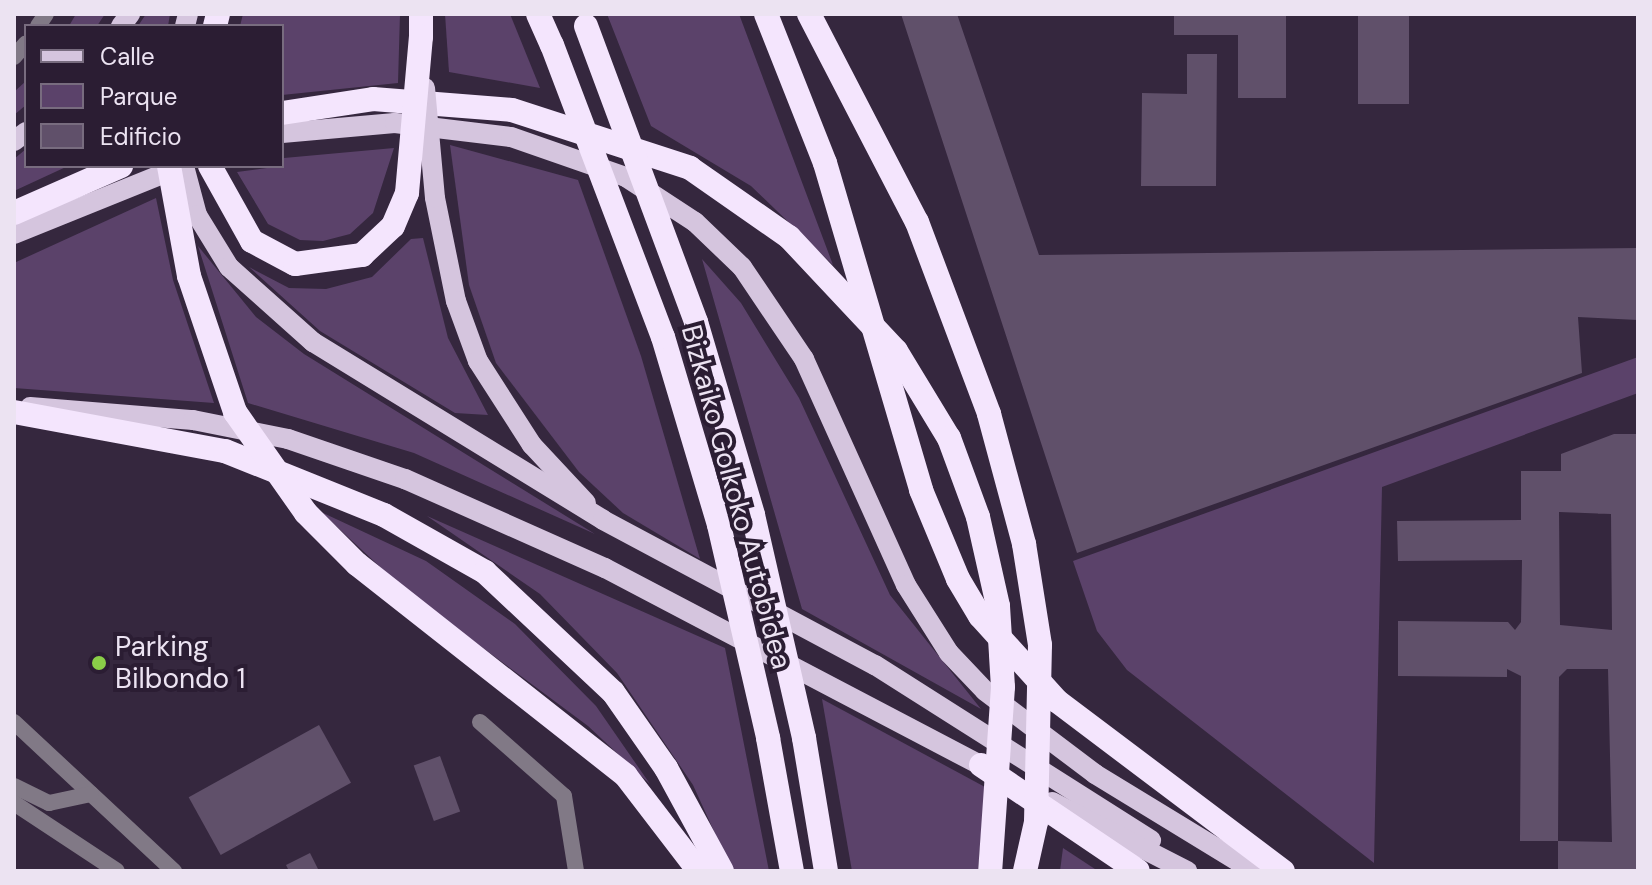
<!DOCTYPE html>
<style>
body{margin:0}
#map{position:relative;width:1652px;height:885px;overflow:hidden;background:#35273e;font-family:"DM Sans",sans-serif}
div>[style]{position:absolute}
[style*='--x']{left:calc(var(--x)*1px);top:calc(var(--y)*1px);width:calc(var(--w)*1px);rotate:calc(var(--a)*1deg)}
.green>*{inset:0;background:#5b426a}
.building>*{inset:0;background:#60506a;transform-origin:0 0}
.street>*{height:16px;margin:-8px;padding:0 8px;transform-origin:8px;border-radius:8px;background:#817986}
.primary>*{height:20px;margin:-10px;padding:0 10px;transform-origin:10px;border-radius:10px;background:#d5c5de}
.highway>*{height:24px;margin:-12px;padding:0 12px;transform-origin:12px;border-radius:12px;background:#f4e5fd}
.primary-bridge>*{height:20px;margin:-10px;padding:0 10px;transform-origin:10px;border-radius:10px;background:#d5c5de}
.highway-bridge>*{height:24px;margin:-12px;padding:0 12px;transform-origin:12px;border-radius:12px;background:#f4e5fd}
.dots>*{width:22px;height:22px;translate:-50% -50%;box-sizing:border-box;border:4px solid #2b1d33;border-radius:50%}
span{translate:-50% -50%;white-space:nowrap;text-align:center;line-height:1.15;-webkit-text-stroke:8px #2b1d33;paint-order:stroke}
.street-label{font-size:28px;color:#ece3f2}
.poi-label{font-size:28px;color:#ece3f2}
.left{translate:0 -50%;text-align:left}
.frame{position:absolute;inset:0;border:16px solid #ece3f2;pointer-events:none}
.legend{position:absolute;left:24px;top:24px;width:260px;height:144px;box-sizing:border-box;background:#2b1d33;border:2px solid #786c7f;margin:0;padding:10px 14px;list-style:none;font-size:24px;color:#ece3f2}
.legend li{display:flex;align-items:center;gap:16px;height:40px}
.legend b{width:40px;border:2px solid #786c7f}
</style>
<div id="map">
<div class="green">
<div style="clip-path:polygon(76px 14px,105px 14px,97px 26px,69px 26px)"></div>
<div style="clip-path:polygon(146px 14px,170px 14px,168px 26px,138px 26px)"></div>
<div style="clip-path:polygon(243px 14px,400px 14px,398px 83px,282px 95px,282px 26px,240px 26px)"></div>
<div style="clip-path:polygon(445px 14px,510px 14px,540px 88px,449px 72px)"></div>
<div style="clip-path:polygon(607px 14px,739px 14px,833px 265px,751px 186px,651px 126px)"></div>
<div style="clip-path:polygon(26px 81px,26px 105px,14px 115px,14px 92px)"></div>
<div style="clip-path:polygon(450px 145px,578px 180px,641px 356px,700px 559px,623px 513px,579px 472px,496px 363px,469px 285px)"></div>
<div style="clip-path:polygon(394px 148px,373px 213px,350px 234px,323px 241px,300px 240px,268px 224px,237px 172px,282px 166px,284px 158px)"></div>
<div style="clip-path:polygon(26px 149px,26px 166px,68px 166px,14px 191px,14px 159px)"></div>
<div style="clip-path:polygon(156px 198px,173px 280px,214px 403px,14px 388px,14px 263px)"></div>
<div style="clip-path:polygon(423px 238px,448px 338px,488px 415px,455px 413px,320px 331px,249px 267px,289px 288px,326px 289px,372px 277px,411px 239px)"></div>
<div style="clip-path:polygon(198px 246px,256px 317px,304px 354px,595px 534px,414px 453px,248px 403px)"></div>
<div style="clip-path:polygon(702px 259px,741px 303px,799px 398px,890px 595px,981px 709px,802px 609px)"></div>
<div style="clip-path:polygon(1638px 357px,1638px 393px,1382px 487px,1374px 863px,1127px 670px,1097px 631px,1073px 561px)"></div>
<div style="clip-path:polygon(321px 512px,426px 561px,515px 624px,596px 706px,650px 784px,588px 726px,405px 590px)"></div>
<div style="clip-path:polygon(427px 516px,725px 648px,769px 871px,732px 871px,693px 785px,617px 673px,540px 594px)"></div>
<div style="clip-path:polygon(822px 699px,985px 787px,978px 871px,852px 871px)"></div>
<div style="clip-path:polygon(1063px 848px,1098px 871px,1060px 871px)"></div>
</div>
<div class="building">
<div style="clip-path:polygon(901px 14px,957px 14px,1039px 255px,1638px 248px,1638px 320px,1578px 317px,1582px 373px,1077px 553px)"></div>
<div style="clip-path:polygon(1174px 14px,1286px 14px,1286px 98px,1238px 98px,1238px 35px,1174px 35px)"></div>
<div style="left:1358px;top:14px;width:51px;height:90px"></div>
<div style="clip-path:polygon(1187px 54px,1217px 54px,1216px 186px,1141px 186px,1142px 93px,1187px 94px)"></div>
<div style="clip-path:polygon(evenodd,1614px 434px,1636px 434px,1638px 871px,1558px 871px,1558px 841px,1520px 841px,1521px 676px,1507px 669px,1507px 677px,1398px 676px,1398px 621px,1508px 622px,1515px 630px,1521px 622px,1522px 560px,1398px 561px,1397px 521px,1521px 520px,1521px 471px,1561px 471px,1561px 454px,1614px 434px,1559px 512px,1611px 514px,1612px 630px,1560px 625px,1559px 512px,1614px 434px,1567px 669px,1608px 669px,1612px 842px,1558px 841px,1559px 677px,1567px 669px)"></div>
<div style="left:319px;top:725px;width:66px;height:149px;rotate:61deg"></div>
<div style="left:440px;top:756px;width:59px;height:28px;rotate:70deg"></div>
<div style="clip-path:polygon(310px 853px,319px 871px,289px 871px,286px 865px)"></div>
</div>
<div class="street">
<div style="--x:38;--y:26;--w:14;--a:-56"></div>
<div style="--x:14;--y:57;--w:18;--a:-49"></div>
<div style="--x:14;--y:722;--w:219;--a:43"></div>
<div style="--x:480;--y:722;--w:112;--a:41.4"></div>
<div style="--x:564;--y:796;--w:76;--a:80.9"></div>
<div style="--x:14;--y:786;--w:39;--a:26"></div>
<div style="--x:49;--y:803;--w:43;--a:-12.1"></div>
<div style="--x:14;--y:803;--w:123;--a:33.4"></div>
</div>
<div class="primary">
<div style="--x:121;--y:26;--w:15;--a:-53"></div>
<div style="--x:185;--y:26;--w:12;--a:-76"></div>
<div style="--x:282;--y:133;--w:113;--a:-5.1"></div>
<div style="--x:395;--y:123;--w:117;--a:6.9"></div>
<div style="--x:511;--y:137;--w:122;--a:19.2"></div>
<div style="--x:626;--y:177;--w:82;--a:33.1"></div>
<div style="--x:695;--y:222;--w:65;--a:43.8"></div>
<div style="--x:742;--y:267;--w:111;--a:56"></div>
<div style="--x:804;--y:359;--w:248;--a:65.7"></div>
<div style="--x:906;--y:585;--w:80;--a:57.7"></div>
<div style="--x:949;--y:653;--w:52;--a:46.5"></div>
<div style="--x:985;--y:691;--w:138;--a:37"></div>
<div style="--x:1095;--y:774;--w:186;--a:31.4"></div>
<div style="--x:14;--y:141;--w:15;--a:-37"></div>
<div style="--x:184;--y:166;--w:51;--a:75.1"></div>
<div style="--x:197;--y:215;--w:61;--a:58.4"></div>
<div style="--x:229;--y:267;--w:113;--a:41.8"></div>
<div style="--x:313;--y:342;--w:340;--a:31.5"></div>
<div style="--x:603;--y:520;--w:308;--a:28.1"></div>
<div style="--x:875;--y:665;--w:327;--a:32.4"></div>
<div style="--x:435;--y:198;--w:105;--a:78.5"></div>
<div style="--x:456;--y:301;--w:64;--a:69.9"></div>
<div style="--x:478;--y:361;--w:100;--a:57.3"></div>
<div style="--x:532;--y:445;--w:79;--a:47"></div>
<div style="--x:14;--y:234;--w:181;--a:-22"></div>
<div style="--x:30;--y:407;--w:164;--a:4.6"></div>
<div style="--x:193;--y:420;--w:97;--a:11.3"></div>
<div style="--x:288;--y:439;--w:124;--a:18.9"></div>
<div style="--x:405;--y:479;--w:219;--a:24"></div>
<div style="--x:605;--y:568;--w:441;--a:27.7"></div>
<div style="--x:1052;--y:802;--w:152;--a:27.1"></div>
</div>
<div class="highway">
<div style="--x:421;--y:14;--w:23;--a:90"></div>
<div style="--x:538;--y:14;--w:34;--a:66"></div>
<div style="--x:766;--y:14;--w:160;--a:68.4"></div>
<div style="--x:825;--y:163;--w:341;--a:73.6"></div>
<div style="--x:921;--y:490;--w:96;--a:67.4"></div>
<div style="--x:958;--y:579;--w:43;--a:59.3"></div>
<div style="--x:980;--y:616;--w:115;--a:47.8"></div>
<div style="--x:1057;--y:701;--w:283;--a:37"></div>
<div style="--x:809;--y:14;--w:234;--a:62.6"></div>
<div style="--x:215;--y:26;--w:12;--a:-76"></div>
<div style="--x:282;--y:113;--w:92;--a:-8.7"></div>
<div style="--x:373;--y:99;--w:139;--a:4.5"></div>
<div style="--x:512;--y:110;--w:187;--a:18"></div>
<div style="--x:690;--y:168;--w:121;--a:34.9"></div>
<div style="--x:210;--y:166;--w:86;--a:60.8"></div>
<div style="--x:252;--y:241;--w:49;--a:28.1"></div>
<div style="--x:295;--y:264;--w:68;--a:-7.7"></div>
<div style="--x:362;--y:255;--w:42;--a:-43.1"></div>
<div style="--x:393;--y:226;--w:36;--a:-67"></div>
<div style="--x:14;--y:213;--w:117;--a:-23.7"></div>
<div style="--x:696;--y:322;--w:201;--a:73.5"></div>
<div style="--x:663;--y:337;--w:196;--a:73.4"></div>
<div style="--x:14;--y:412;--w:215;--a:10.5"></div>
<div style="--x:225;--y:451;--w:171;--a:21.9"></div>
<div style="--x:384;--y:515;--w:116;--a:29.4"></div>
<div style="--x:485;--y:572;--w:175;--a:43.2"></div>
<div style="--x:613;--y:692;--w:93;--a:55.1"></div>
<div style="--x:666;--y:768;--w:117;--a:61.5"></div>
<div style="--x:357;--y:564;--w:342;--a:38.2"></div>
<div style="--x:626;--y:776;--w:120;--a:52.5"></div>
<div style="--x:768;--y:738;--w:135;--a:79.8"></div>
<div style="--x:804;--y:738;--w:135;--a:80.6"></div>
<div style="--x:981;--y:765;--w:189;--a:34"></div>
<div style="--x:1025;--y:871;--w:50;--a:-77.3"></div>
</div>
<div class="primary-bridge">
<div style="--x:425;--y:88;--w:110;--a:84.8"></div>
</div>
<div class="highway-bridge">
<div style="--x:586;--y:26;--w:316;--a:69.6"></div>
<div style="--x:552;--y:45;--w:312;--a:69.2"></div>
<div style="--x:169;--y:166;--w:112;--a:79.7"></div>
<div style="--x:189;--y:276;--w:144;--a:71.3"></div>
<div style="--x:235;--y:412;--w:123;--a:54.9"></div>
<div style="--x:306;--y:513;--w:72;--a:45"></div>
<div style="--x:407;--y:193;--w:157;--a:-84.9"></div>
<div style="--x:917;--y:222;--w:205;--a:69.4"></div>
<div style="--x:989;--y:414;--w:135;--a:74.9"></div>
<div style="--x:1024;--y:544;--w:102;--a:81"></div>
<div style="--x:1040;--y:645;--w:177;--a:91.3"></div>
<div style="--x:789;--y:237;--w:156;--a:46.8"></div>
<div style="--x:896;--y:351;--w:102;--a:58.7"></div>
<div style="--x:949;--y:438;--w:84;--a:69.8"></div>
<div style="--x:978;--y:517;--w:91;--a:77.3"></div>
<div style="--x:998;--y:606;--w:81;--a:86.5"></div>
<div style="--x:1003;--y:687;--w:184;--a:94"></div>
<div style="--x:753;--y:515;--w:229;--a:77.1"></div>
<div style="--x:719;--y:525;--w:219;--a:77"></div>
</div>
<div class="dots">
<div style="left:99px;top:663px;background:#8ace48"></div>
</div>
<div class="street-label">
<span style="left:736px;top:497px;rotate:75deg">Bizkaiko Golkoko Autobidea</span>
</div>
<div class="poi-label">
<span class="left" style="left:115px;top:663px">Parking<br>Bilbondo 1</span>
</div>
<div class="frame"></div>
<ul class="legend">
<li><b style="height:10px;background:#d5c5de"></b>Calle</li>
<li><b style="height:22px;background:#5b426a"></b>Parque</li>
<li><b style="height:22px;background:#60506a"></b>Edificio</li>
</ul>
</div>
